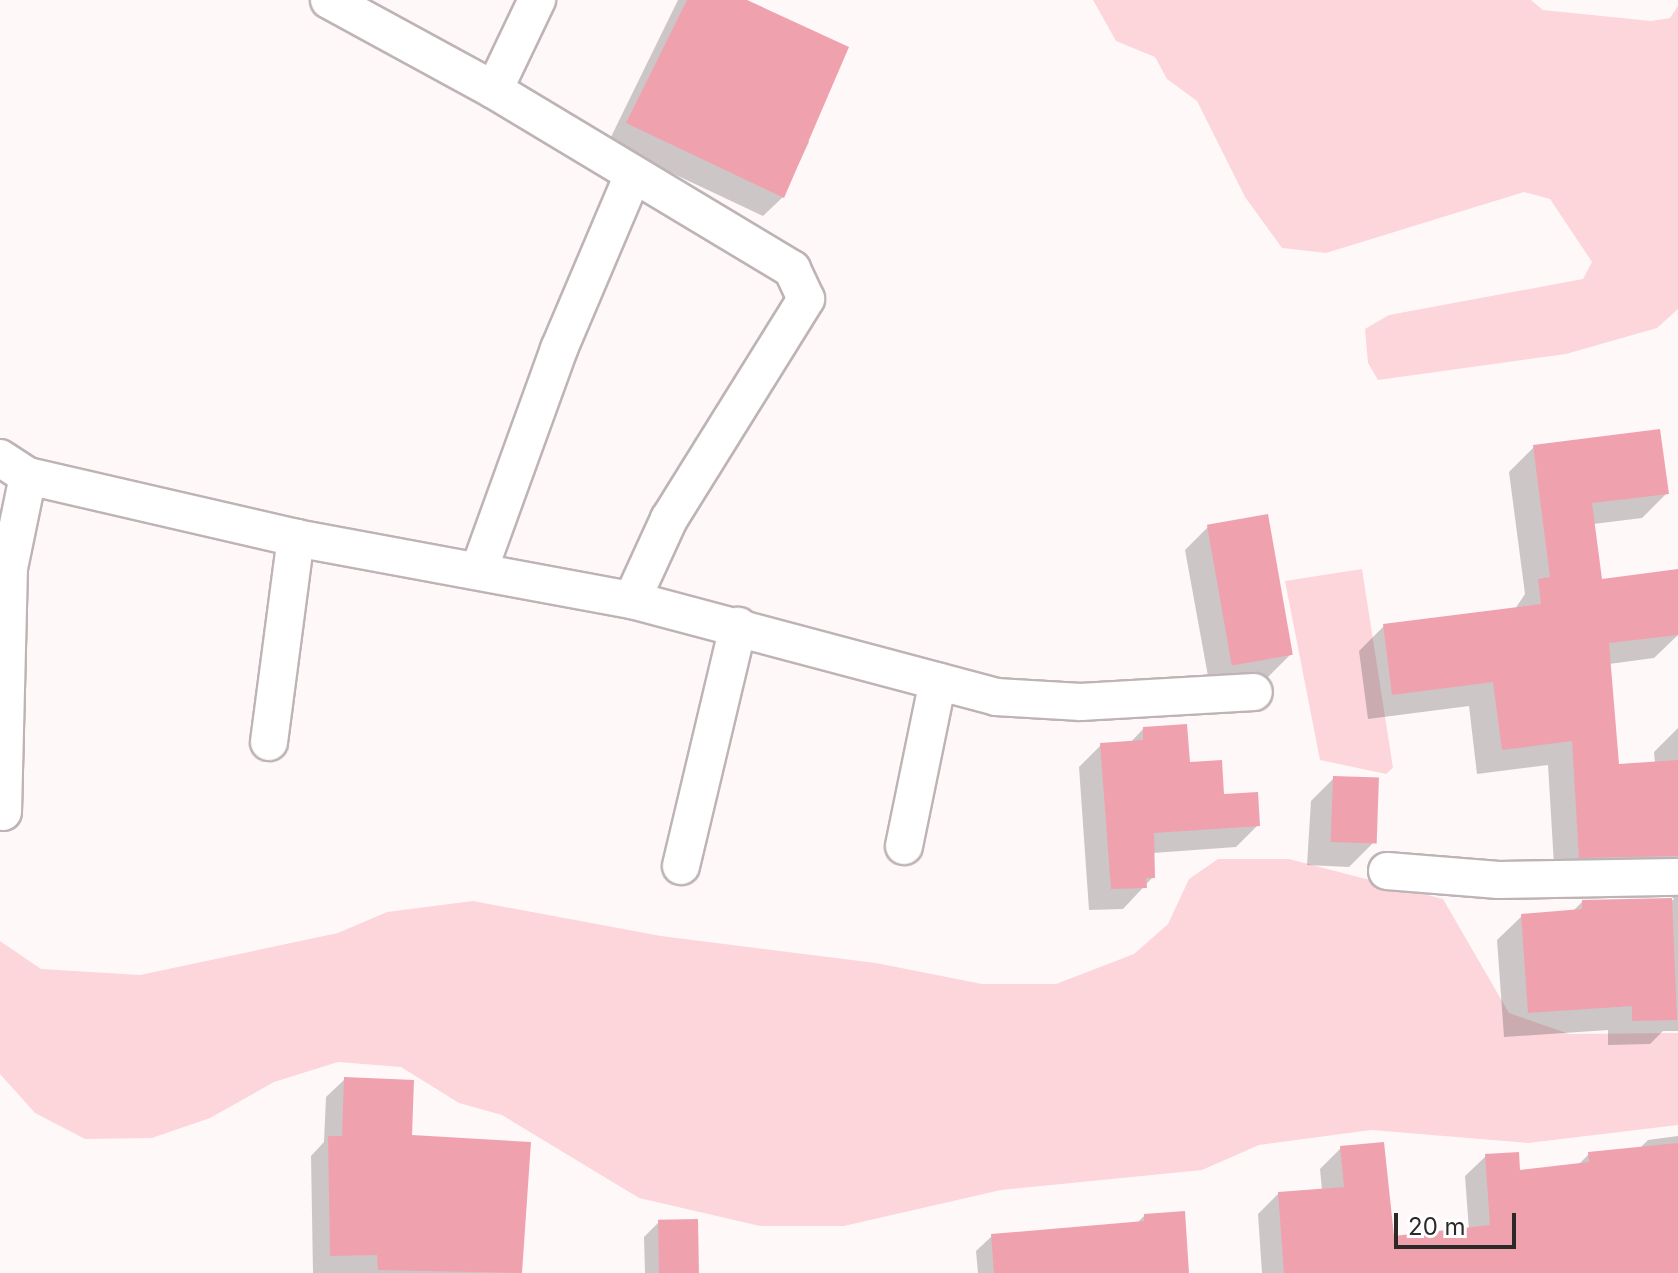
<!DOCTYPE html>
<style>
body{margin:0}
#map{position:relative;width:1678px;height:1273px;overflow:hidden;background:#fff8f9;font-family:Inter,sans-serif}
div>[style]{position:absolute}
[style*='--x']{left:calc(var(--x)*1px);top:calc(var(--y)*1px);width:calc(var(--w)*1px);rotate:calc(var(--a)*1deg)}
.green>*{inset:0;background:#fdd6db}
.shadow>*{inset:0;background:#0003}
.building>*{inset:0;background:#efa2ae;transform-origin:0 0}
.roads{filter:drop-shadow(2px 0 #bfb4b5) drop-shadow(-2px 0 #bfb4b5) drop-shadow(0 2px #bfb4b5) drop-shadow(0 -2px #bfb4b5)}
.street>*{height:36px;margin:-18px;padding:0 18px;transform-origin:18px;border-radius:18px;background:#fff}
span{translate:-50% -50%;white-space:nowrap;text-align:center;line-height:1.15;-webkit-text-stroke:6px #fff;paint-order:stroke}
.scale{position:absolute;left:1394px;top:1213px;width:122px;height:36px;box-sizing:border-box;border:4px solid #2d2929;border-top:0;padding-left:10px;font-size:24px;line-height:28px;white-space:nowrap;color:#2d2929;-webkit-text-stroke:6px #fff;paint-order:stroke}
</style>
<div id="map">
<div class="green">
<div style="clip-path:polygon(1093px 0,1531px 0,1543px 10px,1651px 21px,1670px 18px,1678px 6px,1678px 309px,1657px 328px,1566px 354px,1378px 380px,1368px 363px,1365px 329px,1389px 315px,1583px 279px,1592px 262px,1550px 199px,1524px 192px,1326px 253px,1282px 248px,1245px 197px,1197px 101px,1167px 79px,1155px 57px,1116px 41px)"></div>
<div style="clip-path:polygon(1362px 569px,1393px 768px,1386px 774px,1320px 760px,1285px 581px)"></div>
<div style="clip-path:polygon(1218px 859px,1289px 859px,1443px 899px,1509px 1013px,1569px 1034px,1678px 1033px,1678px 1125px,1528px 1143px,1371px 1130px,1259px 1145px,1202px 1170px,1001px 1190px,844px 1226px,760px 1226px,639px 1198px,502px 1115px,459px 1103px,401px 1067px,338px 1062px,274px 1082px,210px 1118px,152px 1138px,85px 1139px,35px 1113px,0 1074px,0 941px,41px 969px,140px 975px,338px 933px,387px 912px,473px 901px,661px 936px,876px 963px,982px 984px,1056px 984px,1134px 954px,1168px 924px,1189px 879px)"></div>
</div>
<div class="shadow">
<div style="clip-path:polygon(678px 0,743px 0,809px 142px,783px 197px,763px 216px,608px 143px)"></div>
<div style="clip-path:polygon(1534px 447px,1667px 493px,1642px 518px,1593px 524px,1600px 581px,1678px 571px,1678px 635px,1654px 658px,1609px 664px,1617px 766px,1655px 763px,1654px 752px,1678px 728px,1678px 1031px,1663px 1031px,1650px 1044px,1608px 1045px,1608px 1030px,1504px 1037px,1497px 940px,1522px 916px,1573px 911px,1582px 902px,1674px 900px,1664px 884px,1555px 882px,1548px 765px,1477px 774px,1469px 706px,1368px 719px,1359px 651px,1384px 626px,1515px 609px,1525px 594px,1509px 472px)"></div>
<div style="clip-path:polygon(1208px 527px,1291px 654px,1268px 677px,1210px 687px,1185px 550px)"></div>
<div style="clip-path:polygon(1143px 729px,1258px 825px,1236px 847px,1153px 853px,1153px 877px,1123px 909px,1089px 910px,1079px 767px,1101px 745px,1130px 743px)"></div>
<div style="clip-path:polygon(1334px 778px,1373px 843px,1349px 867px,1307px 865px,1311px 801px)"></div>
<div style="clip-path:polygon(345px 1079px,410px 1136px,529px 1144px,520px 1273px,313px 1273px,311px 1156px,324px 1142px,326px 1097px)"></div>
<div style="clip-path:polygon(1678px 1136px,1678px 1273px,1262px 1273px,1258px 1214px,1278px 1194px,1322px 1190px,1320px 1169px,1341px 1148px,1392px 1239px,1469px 1230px,1465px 1176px,1486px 1156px,1518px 1172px,1578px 1165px,1589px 1154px,1639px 1149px,1648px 1140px)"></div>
<div style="clip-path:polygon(1144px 1216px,1187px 1273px,978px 1273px,976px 1251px,992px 1236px,1136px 1224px)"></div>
<div style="clip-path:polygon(659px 1222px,695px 1273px,645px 1273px,644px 1237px)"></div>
</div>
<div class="building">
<div style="clip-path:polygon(687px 0,747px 0,849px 47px,784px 198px,626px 123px)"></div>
<div style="clip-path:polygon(1660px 429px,1669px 494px,1592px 503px,1602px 579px,1678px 569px,1678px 635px,1609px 643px,1619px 764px,1678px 760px,1678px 856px,1579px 858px,1572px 741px,1502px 750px,1493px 682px,1392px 695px,1383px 624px,1541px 604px,1538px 579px,1550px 577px,1533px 445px)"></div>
<div style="left:1268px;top:514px;width:143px;height:62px;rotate:80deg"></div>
<div style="clip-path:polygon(1187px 724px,1190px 762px,1222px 760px,1224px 794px,1258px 792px,1260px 826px,1154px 833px,1155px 878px,1146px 878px,1147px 888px,1111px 889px,1100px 743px,1143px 740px,1143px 727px)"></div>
<div style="left:1333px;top:776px;width:46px;height:66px;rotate:2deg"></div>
<div style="clip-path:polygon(1672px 898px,1677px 1020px,1632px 1021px,1632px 1006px,1528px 1013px,1521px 914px,1582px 909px,1582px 900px)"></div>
<div style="clip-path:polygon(344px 1077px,414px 1080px,412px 1135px,531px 1142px,522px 1273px,378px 1270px,377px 1255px,330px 1256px,328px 1136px,342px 1136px)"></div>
<div style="clip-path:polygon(1384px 1142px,1394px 1236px,1490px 1225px,1485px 1154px,1519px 1152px,1520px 1170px,1589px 1162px,1588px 1152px,1678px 1143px,1678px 1273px,1284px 1273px,1278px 1192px,1344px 1187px,1340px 1146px)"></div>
<div style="clip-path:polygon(1185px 1211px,1189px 1273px,994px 1273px,991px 1234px,1144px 1221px,1144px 1214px)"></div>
<div style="left:698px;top:1219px;width:54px;height:40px;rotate:89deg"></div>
</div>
<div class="roads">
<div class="street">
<div style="--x:329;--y:0;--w:188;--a:28.6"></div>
<div style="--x:494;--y:90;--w:348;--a:31"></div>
<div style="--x:792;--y:269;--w:33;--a:65"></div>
<div style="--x:806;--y:299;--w:259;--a:121.9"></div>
<div style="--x:669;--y:519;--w:89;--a:114.6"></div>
<div style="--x:494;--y:90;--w:100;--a:-64.5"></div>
<div style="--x:0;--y:458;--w:33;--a:33"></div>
<div style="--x:28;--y:476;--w:275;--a:13"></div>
<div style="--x:296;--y:538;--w:342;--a:10.5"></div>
<div style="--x:632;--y:600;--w:377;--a:14.9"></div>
<div style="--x:996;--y:697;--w:85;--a:3.4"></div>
<div style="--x:1081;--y:702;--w:173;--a:-3.3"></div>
<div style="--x:479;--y:570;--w:235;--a:-70.1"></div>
<div style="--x:559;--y:349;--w:189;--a:-67"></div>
<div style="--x:269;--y:742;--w:206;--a:-82.5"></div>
<div style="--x:3;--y:812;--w:244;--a:-88.6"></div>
<div style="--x:9;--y:568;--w:94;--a:-78.3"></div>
<div style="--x:904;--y:846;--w:168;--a:-78.4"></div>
<div style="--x:681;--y:866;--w:247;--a:-76.6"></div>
<div style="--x:1387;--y:871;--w:112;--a:4.6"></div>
<div style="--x:1499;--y:880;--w:179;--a:-1"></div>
</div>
</div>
<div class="scale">20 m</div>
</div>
